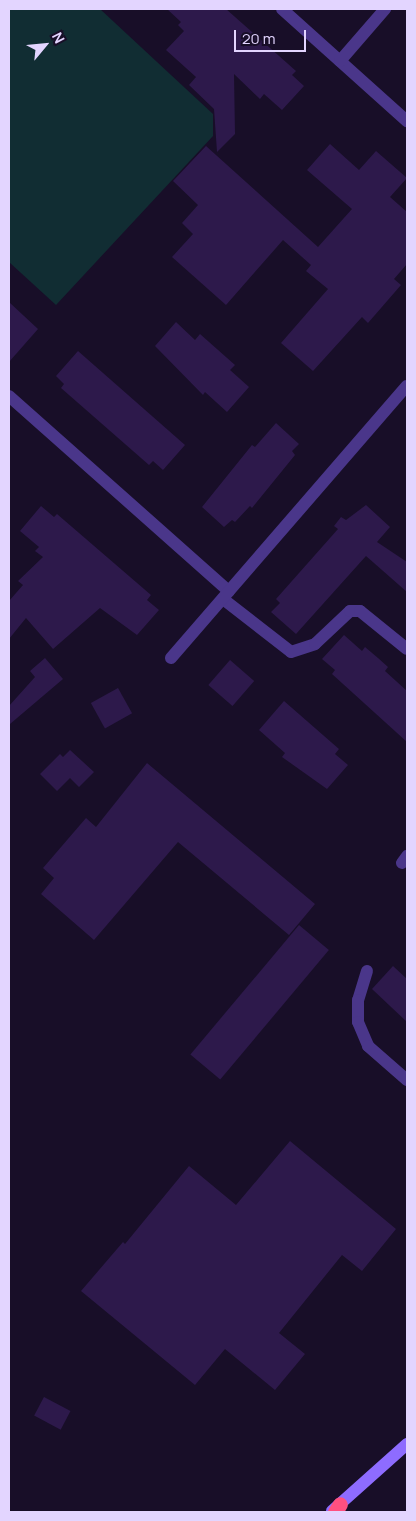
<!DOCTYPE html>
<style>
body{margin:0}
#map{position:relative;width:416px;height:1521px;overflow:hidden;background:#180e28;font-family:Manrope,sans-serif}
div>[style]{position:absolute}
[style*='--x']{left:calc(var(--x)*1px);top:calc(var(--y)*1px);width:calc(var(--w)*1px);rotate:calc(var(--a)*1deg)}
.green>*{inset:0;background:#112d33}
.building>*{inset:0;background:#2d194b;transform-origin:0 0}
.street>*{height:12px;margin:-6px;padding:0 6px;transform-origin:6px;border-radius:6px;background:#4a368a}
.secondary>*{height:12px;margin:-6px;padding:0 6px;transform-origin:6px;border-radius:6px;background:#8e6cff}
.highway>*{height:15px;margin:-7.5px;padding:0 7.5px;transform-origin:7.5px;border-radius:7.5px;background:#ff5080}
span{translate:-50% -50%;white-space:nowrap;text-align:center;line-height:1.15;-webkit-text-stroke:4px #180e28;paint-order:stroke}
.frame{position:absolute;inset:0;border:10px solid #e3d5ff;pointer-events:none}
.north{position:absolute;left:20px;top:20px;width:50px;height:50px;-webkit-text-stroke:4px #180e28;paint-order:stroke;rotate:62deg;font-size:14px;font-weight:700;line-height:20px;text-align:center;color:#e3d5ff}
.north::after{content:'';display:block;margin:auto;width:18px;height:22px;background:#e3d5ff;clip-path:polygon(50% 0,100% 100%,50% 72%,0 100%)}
.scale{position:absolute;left:234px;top:30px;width:72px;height:22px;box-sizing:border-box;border:2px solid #e3d5ff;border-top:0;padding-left:6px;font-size:15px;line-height:18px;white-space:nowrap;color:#e3d5ff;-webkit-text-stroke:4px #180e28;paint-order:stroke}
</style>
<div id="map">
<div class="green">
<div style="clip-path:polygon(9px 9px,100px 9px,213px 114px,213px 136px,56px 305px,9px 262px)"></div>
</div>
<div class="building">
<div style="clip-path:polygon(167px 9px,226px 9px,296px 71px,292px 75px,304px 86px,282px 110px,264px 94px,260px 99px,234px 74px,235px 134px,217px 152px,214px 109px,189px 85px,196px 77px,166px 50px,184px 31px,178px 25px,181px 22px)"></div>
<div style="clip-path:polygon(330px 144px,359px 170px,376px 151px,407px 178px,390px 197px,407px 212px,407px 264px,394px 279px,401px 285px,368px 323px,362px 317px,313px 371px,281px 343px,328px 289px,306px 271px,311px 265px,283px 240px,226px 305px,172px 257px,193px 234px,182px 223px,198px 205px,173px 181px,206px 146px,318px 247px,352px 209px,307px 170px)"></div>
<div style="clip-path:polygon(9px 302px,38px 329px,9px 362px)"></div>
<div style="clip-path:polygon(176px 322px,195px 340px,200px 334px,235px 365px,230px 370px,249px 387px,227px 412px,205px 392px,203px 395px,155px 346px)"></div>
<div style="clip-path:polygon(78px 351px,185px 445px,163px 470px,153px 461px,149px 465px,61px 388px,64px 384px,56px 376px)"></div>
<div style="clip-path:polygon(276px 423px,299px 444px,292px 451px,295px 455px,252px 508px,250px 506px,235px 522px,232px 520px,224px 527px,202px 507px,252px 445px,255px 447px)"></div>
<div style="clip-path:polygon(366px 505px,390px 527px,377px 542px,407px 562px,407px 592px,366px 556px,296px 634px,271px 612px,280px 603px,276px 599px,338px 529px,334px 526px,341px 517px,346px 520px)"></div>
<div style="clip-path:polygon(41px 506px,54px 517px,57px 514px,151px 595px,147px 600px,159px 610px,137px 635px,100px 608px,53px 649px,26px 618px,9px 639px,9px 601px,23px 585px,18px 581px,43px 557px,35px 551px,39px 547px,20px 531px)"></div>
<div style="clip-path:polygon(344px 635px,362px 651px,365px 647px,378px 658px,388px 667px,385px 671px,407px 691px,407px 742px,332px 674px,335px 670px,322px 659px)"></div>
<div style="clip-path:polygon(45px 658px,63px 679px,10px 724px,9px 706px,35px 677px,30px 671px)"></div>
<div style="left:230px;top:660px;width:32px;height:33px;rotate:41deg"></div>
<div style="left:118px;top:688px;width:29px;height:31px;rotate:61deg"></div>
<div style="clip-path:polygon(284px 701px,339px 749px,335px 754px,348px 765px,327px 789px,282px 757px,285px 753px,259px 730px)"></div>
<div style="clip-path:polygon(70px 750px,94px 772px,79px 787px,70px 778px,57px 791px,40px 774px,60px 754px,63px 757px)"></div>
<div style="clip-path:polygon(147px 763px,315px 904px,289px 935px,178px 842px,94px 940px,41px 894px,54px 878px,43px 868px,86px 818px,96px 827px)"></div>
<div style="left:299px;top:925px;width:39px;height:169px;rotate:40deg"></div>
<div style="clip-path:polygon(393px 966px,407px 979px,407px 1022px,372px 989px)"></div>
<div style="clip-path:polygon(290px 1141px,396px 1229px,362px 1271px,342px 1255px,279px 1333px,305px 1354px,275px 1390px,225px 1349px,195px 1385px,81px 1291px,123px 1242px,125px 1244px,189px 1166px,236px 1205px)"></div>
<div style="left:44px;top:1397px;width:30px;height:21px;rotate:28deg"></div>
</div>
<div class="street">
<div style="--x:282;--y:9;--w:168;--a:41.9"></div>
<div style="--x:340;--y:61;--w:69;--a:-49.1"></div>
<div style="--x:9;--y:396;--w:294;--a:41.6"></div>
<div style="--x:223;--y:599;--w:86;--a:37.9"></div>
<div style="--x:291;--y:652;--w:25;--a:-18"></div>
<div style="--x:315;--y:644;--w:48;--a:-43.3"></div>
<div style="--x:350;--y:611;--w:10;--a:0"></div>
<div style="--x:360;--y:611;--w:60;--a:39"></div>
<div style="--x:171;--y:658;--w:360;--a:-49.1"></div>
<div style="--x:402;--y:863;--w:9;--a:-54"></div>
<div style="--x:367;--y:971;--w:30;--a:107"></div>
<div style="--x:358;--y:1000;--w:22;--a:90"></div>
<div style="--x:358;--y:1022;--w:26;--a:67"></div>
<div style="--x:368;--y:1046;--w:52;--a:41.1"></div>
</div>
<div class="secondary">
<div style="--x:332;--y:1511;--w:101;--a:-41.8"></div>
</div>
<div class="highway">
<div style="--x:335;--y:1512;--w:9;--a:-58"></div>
</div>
<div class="frame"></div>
<div class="north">N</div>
<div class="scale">20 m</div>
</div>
